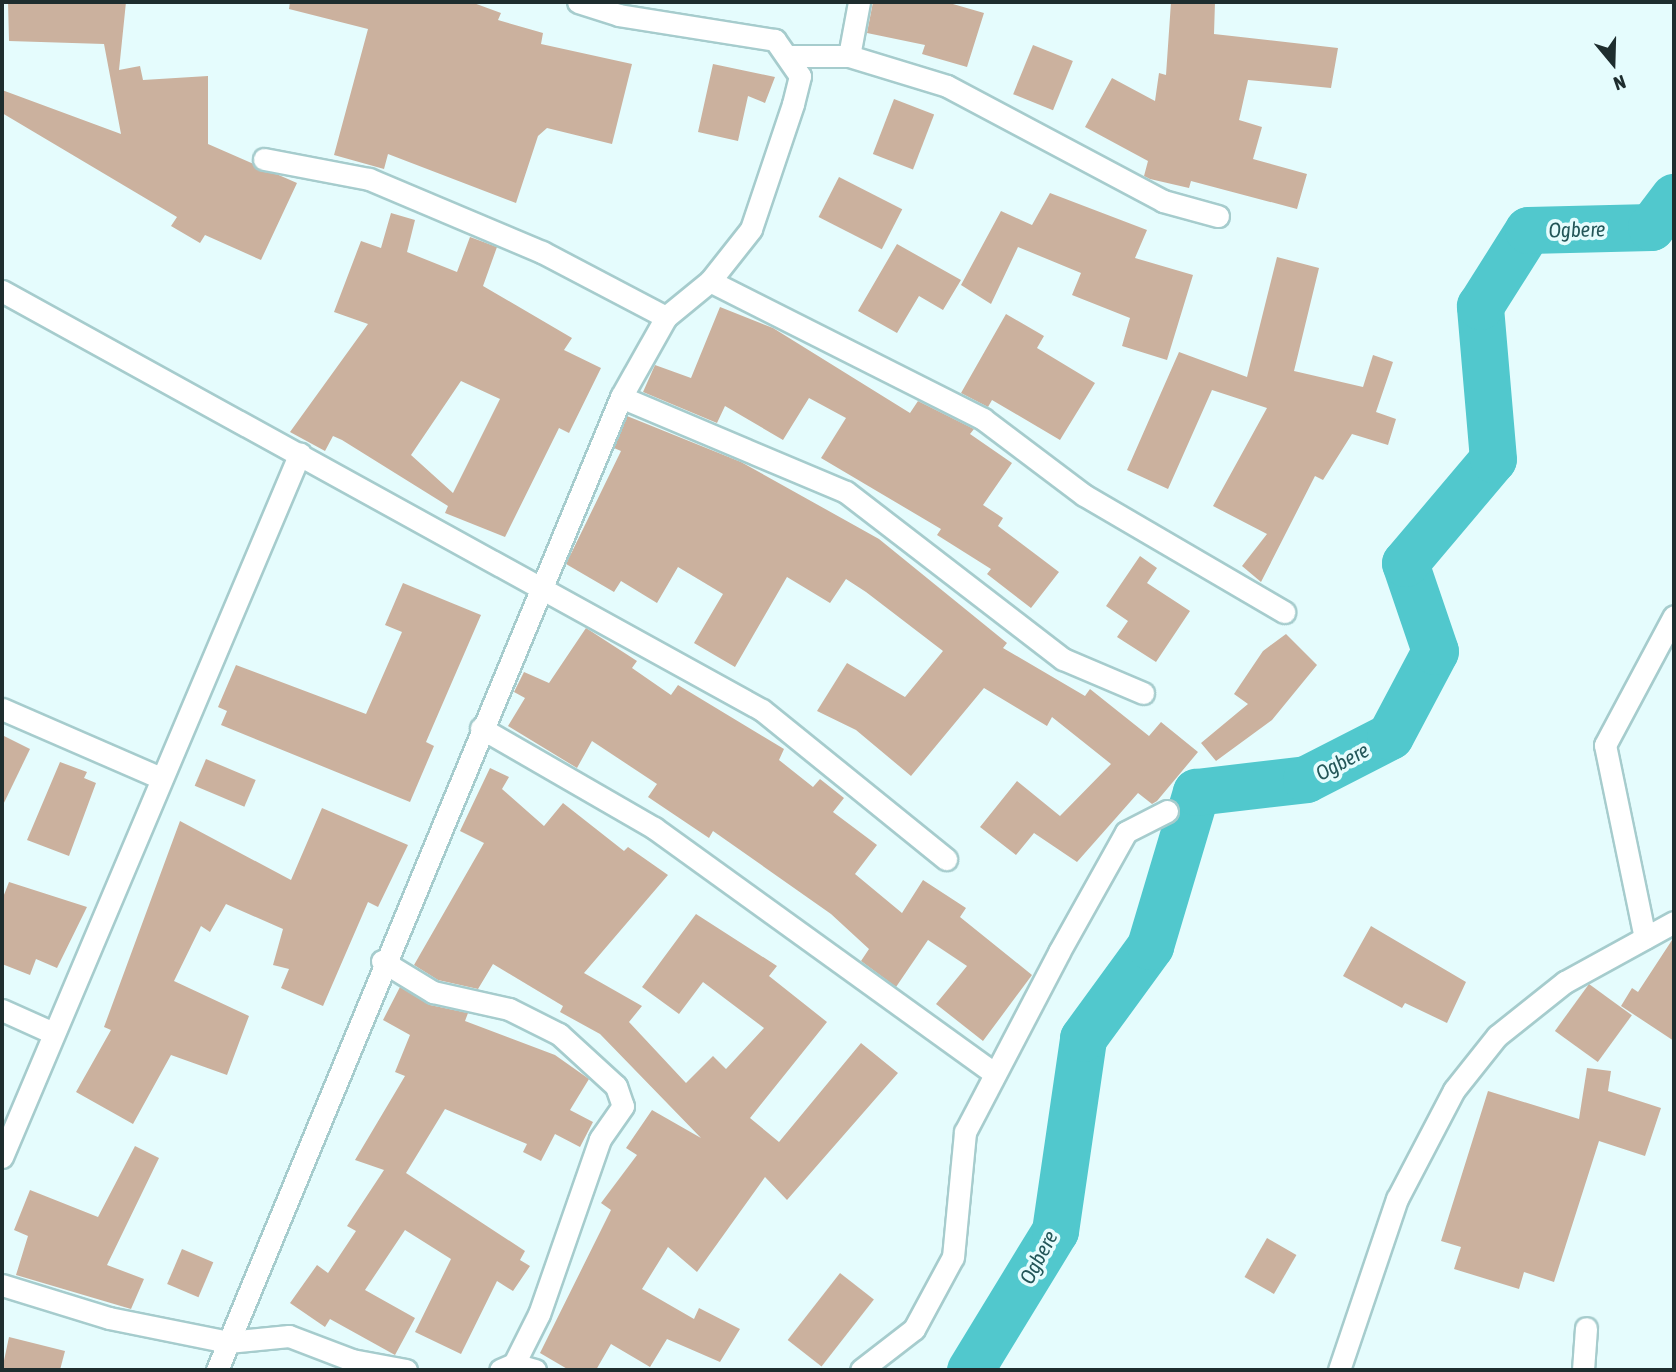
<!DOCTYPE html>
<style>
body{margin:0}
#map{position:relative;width:1676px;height:1372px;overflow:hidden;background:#e5fcfd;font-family:"Asap Condensed",sans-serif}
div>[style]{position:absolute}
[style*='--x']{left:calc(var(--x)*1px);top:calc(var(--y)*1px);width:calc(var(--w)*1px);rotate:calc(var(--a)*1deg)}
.river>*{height:47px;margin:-23.5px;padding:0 23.5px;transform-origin:23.5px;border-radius:23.5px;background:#51c8cd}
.building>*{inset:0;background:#cbb19e;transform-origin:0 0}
.roads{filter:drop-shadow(2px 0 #a6cccd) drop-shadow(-2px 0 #a6cccd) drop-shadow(0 2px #a6cccd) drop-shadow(0 -2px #a6cccd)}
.minor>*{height:21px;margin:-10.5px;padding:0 10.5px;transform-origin:10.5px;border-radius:10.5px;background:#fff}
span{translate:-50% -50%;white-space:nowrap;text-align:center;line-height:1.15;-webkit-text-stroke:7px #e5fcfd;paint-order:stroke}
.water-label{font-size:21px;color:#235658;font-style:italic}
.frame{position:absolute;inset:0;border:4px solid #1e2d2e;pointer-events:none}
.north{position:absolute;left:1578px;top:28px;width:70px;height:70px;-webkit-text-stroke:5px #e5fcfd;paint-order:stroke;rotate:161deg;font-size:19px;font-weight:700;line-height:28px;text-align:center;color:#1e2d2e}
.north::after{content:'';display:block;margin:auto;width:24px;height:32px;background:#1e2d2e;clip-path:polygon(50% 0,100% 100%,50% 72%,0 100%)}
</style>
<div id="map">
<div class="river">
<div style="--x:970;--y:1370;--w:163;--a:-58.6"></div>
<div style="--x:1055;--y:1231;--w:195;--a:-81.7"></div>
<div style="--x:1083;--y:1038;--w:114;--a:-53.9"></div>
<div style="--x:1150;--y:946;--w:161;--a:-73.4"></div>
<div style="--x:1196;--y:792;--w:111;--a:-6.7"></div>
<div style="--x:1306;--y:779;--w:94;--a:-27.1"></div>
<div style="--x:1390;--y:736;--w:96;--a:-62.1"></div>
<div style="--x:1435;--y:651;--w:93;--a:-108.8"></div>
<div style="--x:1405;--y:563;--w:136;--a:-49.8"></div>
<div style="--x:1493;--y:459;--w:154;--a:-94.9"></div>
<div style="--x:1480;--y:306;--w:90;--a:-57.7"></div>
<div style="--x:1528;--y:230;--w:123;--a:-1.4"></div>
<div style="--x:1651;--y:227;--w:38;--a:-53"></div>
</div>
<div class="building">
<div style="clip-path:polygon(8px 2px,126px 2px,119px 70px,140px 66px,143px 80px,208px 76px,208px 144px,297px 183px,261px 260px,205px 235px,200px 243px,171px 226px,177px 217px,2px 113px,2px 90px,121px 134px,104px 44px,9px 41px)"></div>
<div style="clip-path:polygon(290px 2px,471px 2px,501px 13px,498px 20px,543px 33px,541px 44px,632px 64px,612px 144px,547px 128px,538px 136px,516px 203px,388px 154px,384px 169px,334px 155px,368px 29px,289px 9px)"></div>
<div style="clip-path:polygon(873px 2px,946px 2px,984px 13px,967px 67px,922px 54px,925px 45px,867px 33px)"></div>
<div style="clip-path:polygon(1171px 2px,1215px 2px,1214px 34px,1338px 48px,1331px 88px,1248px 80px,1239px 120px,1262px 127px,1253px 159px,1307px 174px,1297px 209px,1191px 181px,1189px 188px,1150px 179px,1144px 176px,1148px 161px,1085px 127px,1112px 78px,1155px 101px,1159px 73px,1166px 75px)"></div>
<div style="left:1033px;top:45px;width:43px;height:53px;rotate:22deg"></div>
<div style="clip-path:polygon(713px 64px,775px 77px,765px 103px,748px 96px,738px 141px,698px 132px)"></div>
<div style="left:894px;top:99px;width:43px;height:59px;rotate:21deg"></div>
<div style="left:839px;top:177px;width:71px;height:45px;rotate:27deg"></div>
<div style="clip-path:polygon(1050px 193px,1147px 230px,1135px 258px,1193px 275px,1167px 360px,1122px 346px,1130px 318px,1072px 295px,1081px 273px,1018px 247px,991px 304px,961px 285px,1001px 211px,1032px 225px)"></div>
<div style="clip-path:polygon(evenodd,391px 213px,415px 220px,407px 252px,457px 272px,470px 237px,497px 247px,483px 286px,572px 338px,564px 350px,601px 368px,569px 433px,559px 428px,505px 537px,445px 513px,448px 506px,342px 440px,333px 436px,325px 451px,290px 432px,368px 324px,334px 312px,361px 241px,381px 248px,391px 213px,461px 381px,500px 399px,453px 493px,411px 455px,461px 381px)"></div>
<div style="clip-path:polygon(897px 244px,961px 280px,943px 310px,919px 296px,897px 333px,858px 311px)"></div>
<div style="clip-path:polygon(1277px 257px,1319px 268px,1294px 371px,1363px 387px,1373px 355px,1393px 362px,1376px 412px,1396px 419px,1388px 445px,1352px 434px,1323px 480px,1315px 476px,1261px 582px,1242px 566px,1267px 534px,1213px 506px,1267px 408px,1212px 390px,1168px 489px,1127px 470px,1179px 352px,1247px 377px)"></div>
<div style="clip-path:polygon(720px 307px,773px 328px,910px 413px,918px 401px,974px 429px,970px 434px,1012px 463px,983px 505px,1003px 518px,998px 526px,1059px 572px,1031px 608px,987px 574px,991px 569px,937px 535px,941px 529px,821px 458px,846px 418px,809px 398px,783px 440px,725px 406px,717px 423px,643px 392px,655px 365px,691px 378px)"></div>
<div style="clip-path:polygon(1006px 314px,1044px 336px,1037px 348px,1095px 383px,1060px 440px,992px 400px,988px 407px,961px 393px)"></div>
<div style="clip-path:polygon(627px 416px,741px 462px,879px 539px,1007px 643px,1003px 648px,1085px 696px,1090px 689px,1149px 736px,1161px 722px,1198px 752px,1157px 801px,1152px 804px,1138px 793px,1077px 862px,1034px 833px,1016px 855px,980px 827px,1017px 781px,1060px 816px,1111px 764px,1052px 717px,1047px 726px,984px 688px,911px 776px,856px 730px,817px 711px,847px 663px,905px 697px,943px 651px,866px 592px,846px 579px,830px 603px,787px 577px,735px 667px,694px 643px,723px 594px,678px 567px,657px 603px,621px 581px,614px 592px,566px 564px,621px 451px,614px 448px)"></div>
<div style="clip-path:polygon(1140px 556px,1157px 568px,1147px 583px,1190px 611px,1156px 662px,1117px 637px,1128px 621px,1106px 606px)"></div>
<div style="clip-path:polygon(403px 583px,481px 615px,426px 742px,434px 746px,410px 802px,221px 725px,227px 711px,218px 707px,236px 665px,366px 714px,402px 632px,385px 625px)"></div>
<div style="clip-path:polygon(586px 628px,637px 661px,632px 668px,671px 695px,678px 685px,784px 749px,779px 760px,813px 787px,820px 779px,844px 798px,833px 812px,877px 845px,855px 874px,902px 913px,923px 880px,966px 908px,960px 917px,1032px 975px,983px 1041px,936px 1004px,967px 966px,928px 940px,896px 987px,861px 961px,869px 949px,831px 914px,713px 831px,709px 838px,648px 797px,657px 784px,592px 741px,577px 768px,508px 726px,525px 698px,514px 692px,524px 672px,549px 683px)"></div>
<div style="clip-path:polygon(1286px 634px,1317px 665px,1272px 720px,1216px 761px,1201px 743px,1248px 704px,1234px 694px,1263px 651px)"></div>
<div style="clip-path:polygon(2px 735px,30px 749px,2px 807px)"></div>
<div style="left:206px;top:759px;width:54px;height:29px;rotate:23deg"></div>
<div style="clip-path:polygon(60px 762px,87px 772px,84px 778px,96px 783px,69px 856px,27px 840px)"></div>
<div style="clip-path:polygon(490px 768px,509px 777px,502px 789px,544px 826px,563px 803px,624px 851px,628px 847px,668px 875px,584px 973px,642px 1006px,629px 1022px,686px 1083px,713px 1056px,726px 1069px,764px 1028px,703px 982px,679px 1014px,642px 987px,696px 914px,777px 966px,769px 976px,827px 1022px,750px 1118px,779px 1142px,861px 1043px,898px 1073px,787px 1200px,765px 1177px,697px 1272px,668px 1247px,642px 1289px,694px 1319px,699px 1308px,740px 1329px,720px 1362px,667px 1339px,650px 1367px,611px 1344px,596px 1370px,569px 1370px,540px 1353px,611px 1210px,601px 1203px,637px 1155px,626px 1148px,652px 1110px,701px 1138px,600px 1034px,560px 1012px,563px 1006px,493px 964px,478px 989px,438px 980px,414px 965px,484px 843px,460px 831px)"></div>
<div style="clip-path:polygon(322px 808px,408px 845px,378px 907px,368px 902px,323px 1006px,281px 988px,289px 969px,273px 965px,283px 929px,226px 904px,210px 932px,201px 926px,174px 981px,249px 1016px,227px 1075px,171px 1055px,133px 1124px,76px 1092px,111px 1030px,104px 1027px,180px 821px,291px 880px)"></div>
<div style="clip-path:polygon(9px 882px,87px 907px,57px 968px,36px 959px,30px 975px,2px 964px,2px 900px)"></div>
<div style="clip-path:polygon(1371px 926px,1466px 982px,1447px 1023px,1405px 1003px,1402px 1008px,1343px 976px)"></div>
<div style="clip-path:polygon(1674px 937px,1674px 1041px,1621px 1006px,1632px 988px,1638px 992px)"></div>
<div style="left:1589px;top:984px;width:53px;height:58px;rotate:36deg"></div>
<div style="clip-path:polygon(400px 987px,430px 1005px,468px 1013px,465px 1021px,555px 1055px,589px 1079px,570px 1110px,593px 1122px,580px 1147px,555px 1134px,541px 1161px,523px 1152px,527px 1144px,445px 1109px,406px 1173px,525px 1251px,520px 1260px,530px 1266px,513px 1291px,497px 1281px,461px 1354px,415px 1332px,451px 1259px,405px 1230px,365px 1290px,415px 1318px,395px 1355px,330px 1319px,325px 1327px,290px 1303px,317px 1265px,328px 1273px,356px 1231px,347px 1226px,384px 1170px,355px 1160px,405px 1076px,395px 1072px,410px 1035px,383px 1020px)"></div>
<div style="clip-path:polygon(1587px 1068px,1611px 1071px,1608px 1091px,1661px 1108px,1645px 1156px,1599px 1141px,1554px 1282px,1524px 1272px,1519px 1289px,1454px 1269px,1461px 1247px,1441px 1241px,1488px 1091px,1579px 1119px)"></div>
<div style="clip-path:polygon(135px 1146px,159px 1158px,107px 1265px,144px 1279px,131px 1309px,16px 1275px,28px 1236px,14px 1230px,30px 1190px,98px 1217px)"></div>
<div style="left:1267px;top:1238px;width:34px;height:45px;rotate:30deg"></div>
<div style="left:182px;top:1249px;width:34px;height:38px;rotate:23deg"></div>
<div style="left:840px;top:1273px;width:43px;height:85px;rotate:38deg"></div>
<div style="clip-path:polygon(9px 1337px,65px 1351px,60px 1370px,2px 1370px)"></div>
</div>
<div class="roads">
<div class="minor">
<div style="--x:792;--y:56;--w:57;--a:0"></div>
<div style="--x:849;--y:56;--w:102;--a:17"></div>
<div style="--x:947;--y:86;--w:245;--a:28"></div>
<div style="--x:1163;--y:201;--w:57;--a:15.3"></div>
<div style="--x:849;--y:56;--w:55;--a:-79.5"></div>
<div style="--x:264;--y:159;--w:107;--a:10.8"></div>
<div style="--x:369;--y:179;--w:188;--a:22.9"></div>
<div style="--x:542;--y:252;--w:140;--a:27.7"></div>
<div style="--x:710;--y:281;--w:306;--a:26.8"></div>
<div style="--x:983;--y:419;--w:126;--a:37"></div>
<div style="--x:1084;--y:495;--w:232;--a:30.3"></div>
<div style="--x:2;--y:291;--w:868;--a:28.87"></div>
<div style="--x:762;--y:710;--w:237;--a:39"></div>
<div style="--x:621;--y:397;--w:244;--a:22.9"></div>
<div style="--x:846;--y:492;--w:274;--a:37.6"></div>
<div style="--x:1063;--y:659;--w:87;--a:23"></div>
<div style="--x:2;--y:709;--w:173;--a:23.5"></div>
<div style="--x:481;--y:728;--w:200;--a:30"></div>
<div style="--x:654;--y:828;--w:420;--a:35.8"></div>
<div style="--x:1645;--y:938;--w:197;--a:-101.7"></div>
<div style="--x:1605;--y:745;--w:146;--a:-61.9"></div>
<div style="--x:382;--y:961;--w:60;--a:31.3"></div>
<div style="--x:433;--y:992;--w:78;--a:12.6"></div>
<div style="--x:509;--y:1009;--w:56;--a:26.6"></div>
<div style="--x:559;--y:1034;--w:77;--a:42.4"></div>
<div style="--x:616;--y:1086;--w:21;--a:71"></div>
<div style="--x:623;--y:1106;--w:40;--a:124.9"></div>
<div style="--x:600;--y:1139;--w:185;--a:109.2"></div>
<div style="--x:539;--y:1314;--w:56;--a:116.6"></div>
<div style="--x:514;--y:1364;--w:15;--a:157"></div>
<div style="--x:2;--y:1010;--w:54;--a:24.2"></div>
<div style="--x:2;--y:1157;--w:764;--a:-67.06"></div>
<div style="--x:2;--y:1285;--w:112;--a:17.1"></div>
<div style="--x:109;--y:1318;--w:121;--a:11.4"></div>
<div style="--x:228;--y:1342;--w:61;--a:-5.6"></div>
<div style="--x:289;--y:1336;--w:67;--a:20.9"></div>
<div style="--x:352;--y:1360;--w:55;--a:10.5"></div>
<div style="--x:514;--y:1364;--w:22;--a:16"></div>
<div style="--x:217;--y:1370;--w:1054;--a:-67.45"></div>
<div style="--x:621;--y:397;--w:92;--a:-60.6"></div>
<div style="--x:666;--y:317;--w:57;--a:-39.3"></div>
<div style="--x:710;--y:281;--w:66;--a:-51.7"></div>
<div style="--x:751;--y:229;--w:132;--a:-71.4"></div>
<div style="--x:793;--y:104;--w:29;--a:-76"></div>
<div style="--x:800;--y:76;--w:44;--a:-124.8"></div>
<div style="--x:775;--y:40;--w:158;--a:-170.9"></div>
<div style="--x:619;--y:15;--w:43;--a:-162.4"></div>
<div style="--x:861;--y:1370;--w:67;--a:-37.7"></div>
<div style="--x:914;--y:1329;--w:82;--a:-61.6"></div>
<div style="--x:953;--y:1257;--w:126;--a:-84.5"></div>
<div style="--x:965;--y:1132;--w:203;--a:-62.4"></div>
<div style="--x:1059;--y:952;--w:137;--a:-60.8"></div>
<div style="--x:1126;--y:832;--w:46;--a:-27.1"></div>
<div style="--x:1339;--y:1370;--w:181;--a:-71.3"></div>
<div style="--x:1397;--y:1199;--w:123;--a:-62.4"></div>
<div style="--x:1454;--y:1090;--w:69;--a:-51.5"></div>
<div style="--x:1497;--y:1036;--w:87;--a:-38.5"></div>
<div style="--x:1565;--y:982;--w:124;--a:-28.8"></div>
<div style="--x:1583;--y:1370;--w:42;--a:-85.9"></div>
</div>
</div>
<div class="water-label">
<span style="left:1577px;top:229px;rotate:-1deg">Ogbere</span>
<span style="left:1342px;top:761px;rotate:-28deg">Ogbere</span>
<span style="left:1038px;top:1257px;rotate:-62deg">Ogbere</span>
</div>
<div class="frame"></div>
<div class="north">N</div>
</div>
